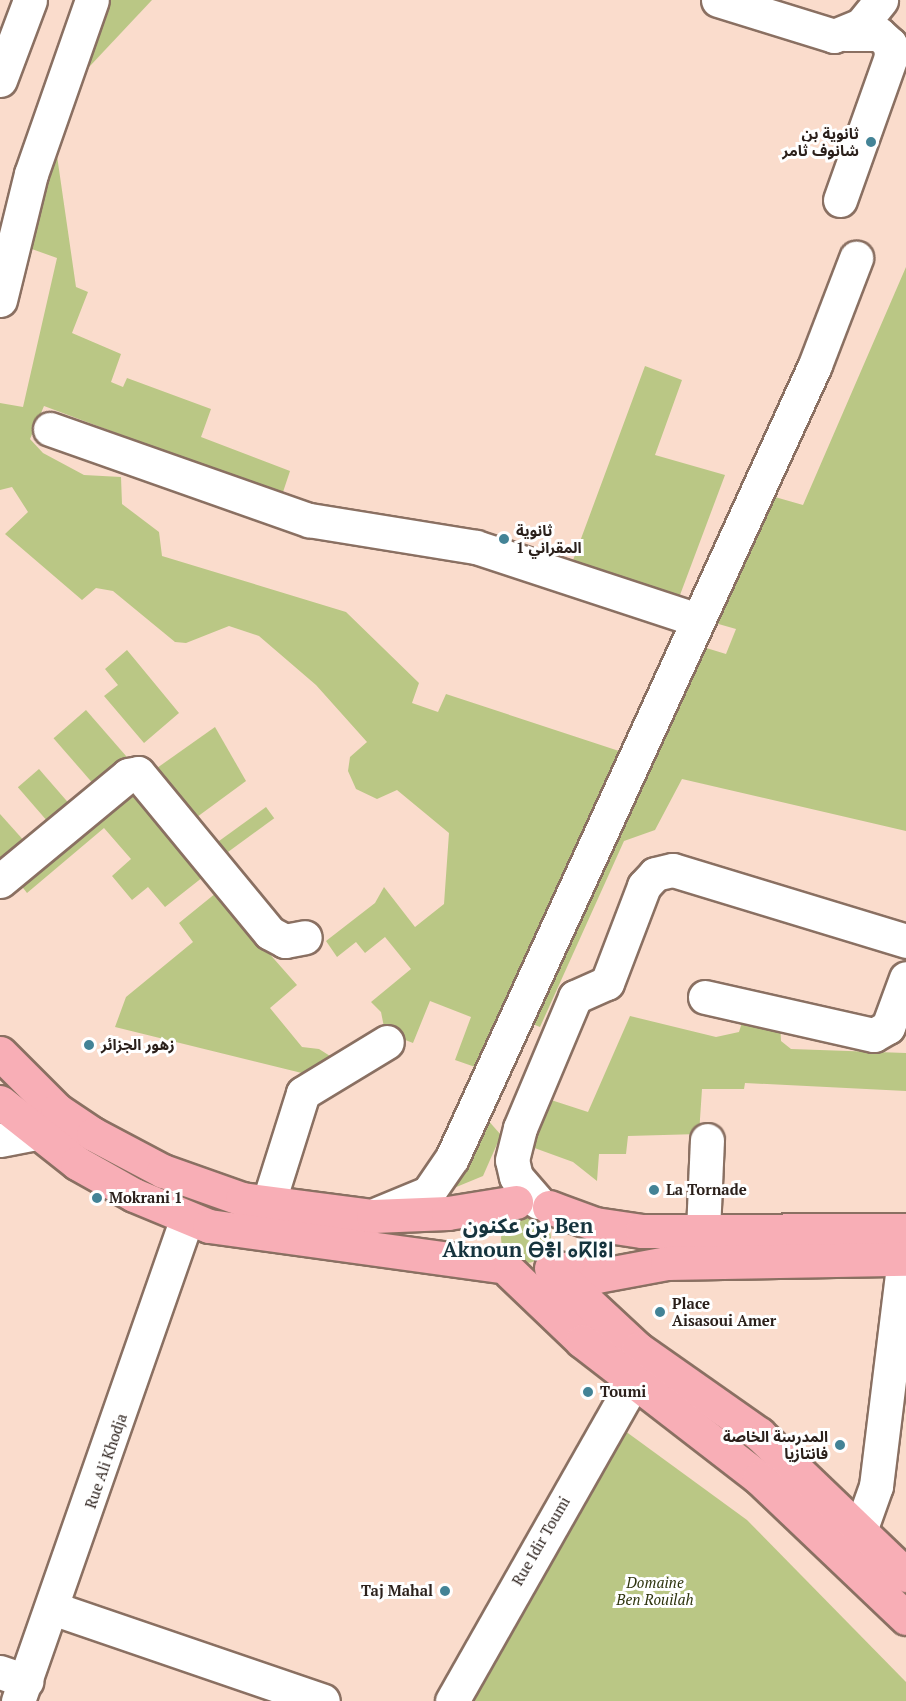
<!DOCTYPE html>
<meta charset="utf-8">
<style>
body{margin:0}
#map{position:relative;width:906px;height:1701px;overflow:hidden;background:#fadccc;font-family:"PT Serif","Noto Sans Arabic","Noto Sans Tifinagh",serif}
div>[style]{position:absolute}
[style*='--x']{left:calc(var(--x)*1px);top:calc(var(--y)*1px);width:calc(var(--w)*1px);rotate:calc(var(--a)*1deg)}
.green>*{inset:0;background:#bac785;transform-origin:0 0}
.round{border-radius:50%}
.roads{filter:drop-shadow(2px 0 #8a7062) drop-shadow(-2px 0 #8a7062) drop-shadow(0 2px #8a7062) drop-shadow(0 -2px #8a7062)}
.minor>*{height:33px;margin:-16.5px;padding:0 16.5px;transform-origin:16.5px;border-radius:16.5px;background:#fff}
.major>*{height:33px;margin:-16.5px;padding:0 16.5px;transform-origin:16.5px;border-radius:16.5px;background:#f8aeb6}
.dots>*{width:16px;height:16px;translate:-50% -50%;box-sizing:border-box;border:3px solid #fff;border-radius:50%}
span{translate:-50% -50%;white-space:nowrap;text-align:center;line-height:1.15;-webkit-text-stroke:6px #fff;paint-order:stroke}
.poi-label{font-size:15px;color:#2b201b;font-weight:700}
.right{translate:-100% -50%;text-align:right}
.left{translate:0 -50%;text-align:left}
.street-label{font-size:15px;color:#2b201b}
.park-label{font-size:15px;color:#2d330d;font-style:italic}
.district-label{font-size:21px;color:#16343e;font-weight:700}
</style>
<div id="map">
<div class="green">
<div style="clip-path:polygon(110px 0,152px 0,74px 83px,94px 28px)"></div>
<div style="clip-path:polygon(54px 135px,76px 287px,88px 292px,72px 333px,121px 354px,111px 382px,123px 387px,127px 378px,211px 409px,201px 437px,290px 471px,282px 495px,44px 406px,30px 439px,43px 453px,84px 475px,121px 477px,122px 504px,159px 532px,162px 556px,346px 612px,419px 683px,412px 703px,438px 712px,446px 694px,619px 751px,478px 1068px,455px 1060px,471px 1017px,430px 1001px,413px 1043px,385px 1032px,381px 1012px,371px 1002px,411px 969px,385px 937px,365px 953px,356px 942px,337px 957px,326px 941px,375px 903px,384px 887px,415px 927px,444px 904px,449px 833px,397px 790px,377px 799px,356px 789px,348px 771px,350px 757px,367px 742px,316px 685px,259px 636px,229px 626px,186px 643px,175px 642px,113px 591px,96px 588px,82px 600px,5px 534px,28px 512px,12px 487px,0 490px,0 403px,23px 407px,57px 258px,29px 248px)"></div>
<div style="clip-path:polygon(906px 267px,906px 831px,682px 779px,655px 830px,624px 841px,540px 1027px,530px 1023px,703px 647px,726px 654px,736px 629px,708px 621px,768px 495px,803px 505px)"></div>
<div style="clip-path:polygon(645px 366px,682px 380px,655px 455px,725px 475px,677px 603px,572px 563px)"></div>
<div style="clip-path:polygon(127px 650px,179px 713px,144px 743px,104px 696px,118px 685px,105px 669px)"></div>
<div style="left:86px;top:710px;width:64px;height:43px;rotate:49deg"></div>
<div style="clip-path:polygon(215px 727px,246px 781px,197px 817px,157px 768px)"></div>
<div style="left:39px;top:769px;width:48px;height:28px;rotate:49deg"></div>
<div style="clip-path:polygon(129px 792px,203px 877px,165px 907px,148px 887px,132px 900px,112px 876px,131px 859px,104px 828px,27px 893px,20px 884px)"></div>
<div style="left:266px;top:807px;width:14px;height:61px;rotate:54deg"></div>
<div style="clip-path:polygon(0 814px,26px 843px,0 865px)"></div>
<div style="clip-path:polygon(216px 893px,297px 985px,270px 1008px,302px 1047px,319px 1049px,338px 1061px,314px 1076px,115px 1027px,126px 997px,193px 942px,179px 923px)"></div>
<div style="clip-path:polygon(745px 1013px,780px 1020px,781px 1041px,791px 1049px,906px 1053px,906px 1091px,745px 1083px,744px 1089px,702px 1089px,699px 1134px,628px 1136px,626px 1154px,599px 1154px,597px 1181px,573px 1162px,529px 1146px,548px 1099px,588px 1112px,630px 1016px,716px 1037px,739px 1032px)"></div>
<div style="clip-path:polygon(486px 1118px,501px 1135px,483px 1176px,449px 1190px)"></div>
<div class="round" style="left:501px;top:1213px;width:50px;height:50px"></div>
<div style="clip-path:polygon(621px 1428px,747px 1520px,906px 1682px,906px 1701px,469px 1701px)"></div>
</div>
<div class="roads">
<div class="minor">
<div style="--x:718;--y:0;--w:121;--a:17.2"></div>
<div style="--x:834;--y:36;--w:29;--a:-22"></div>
<div style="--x:861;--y:25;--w:32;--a:-51"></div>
<div style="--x:0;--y:80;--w:85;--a:-69.4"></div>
<div style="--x:840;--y:200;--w:152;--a:-70.4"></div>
<div style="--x:891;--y:57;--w:13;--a:-94"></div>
<div style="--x:890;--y:44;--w:15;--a:-138"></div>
<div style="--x:879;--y:34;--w:34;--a:180"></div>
<div style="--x:0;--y:300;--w:130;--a:-76.2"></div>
<div style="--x:31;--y:174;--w:184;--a:-70.7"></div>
<div style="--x:50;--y:429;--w:275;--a:19.4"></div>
<div style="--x:309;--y:520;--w:169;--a:9.2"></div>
<div style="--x:476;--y:547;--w:231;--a:18.2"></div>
<div style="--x:0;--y:881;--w:166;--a:-39.6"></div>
<div style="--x:128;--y:775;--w:10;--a:-11"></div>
<div style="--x:138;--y:773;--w:207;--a:50.5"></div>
<div style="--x:270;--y:933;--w:17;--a:28"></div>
<div style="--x:285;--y:941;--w:20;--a:-11"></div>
<div style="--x:705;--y:997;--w:173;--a:12.7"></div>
<div style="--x:874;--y:1035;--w:16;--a:-30"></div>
<div style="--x:888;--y:1027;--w:52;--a:-69.8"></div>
<div style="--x:0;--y:1140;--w:38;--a:-11"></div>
<div style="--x:538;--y:1202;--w:33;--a:-131"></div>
<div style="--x:516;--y:1177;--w:17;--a:-103"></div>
<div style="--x:512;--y:1160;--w:33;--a:-76"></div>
<div style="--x:520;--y:1128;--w:142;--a:-67.2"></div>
<div style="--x:575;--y:997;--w:35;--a:-24"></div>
<div style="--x:607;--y:983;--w:104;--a:-69.1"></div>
<div style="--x:644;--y:886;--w:16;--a:-47"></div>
<div style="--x:655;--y:874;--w:18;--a:-13"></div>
<div style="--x:673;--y:870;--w:244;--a:16.9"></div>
<div style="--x:268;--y:1204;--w:116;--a:-72.5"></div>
<div style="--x:303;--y:1093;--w:98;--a:-31.3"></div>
<div style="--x:377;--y:1214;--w:55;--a:-22.4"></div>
<div style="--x:428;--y:1193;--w:42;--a:-55.6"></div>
<div style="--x:452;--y:1158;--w:872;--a:-65.4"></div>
<div style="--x:815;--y:365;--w:115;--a:-69"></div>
<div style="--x:703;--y:1231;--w:91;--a:-87.5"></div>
<div style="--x:860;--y:1531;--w:48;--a:-70.4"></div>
<div style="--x:876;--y:1486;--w:229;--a:-83"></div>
<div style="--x:55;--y:1609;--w:283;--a:18.9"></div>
<div style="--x:0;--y:1672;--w:28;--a:19"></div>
<div style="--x:18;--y:1701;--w:512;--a:-70.72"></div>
<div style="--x:452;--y:1701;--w:366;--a:-60.4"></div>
</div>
<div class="major">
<div style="--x:0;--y:1053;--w:81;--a:45"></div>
<div style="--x:57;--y:1110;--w:43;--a:33.7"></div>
<div style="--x:93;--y:1134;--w:79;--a:27.9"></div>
<div style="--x:163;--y:1171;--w:84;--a:19.5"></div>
<div style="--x:242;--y:1199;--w:132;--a:7.4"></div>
<div style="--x:373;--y:1216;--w:75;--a:-2.3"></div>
<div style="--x:448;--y:1213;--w:69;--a:-9.2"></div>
<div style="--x:0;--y:1102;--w:98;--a:38.4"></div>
<div style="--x:77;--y:1163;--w:65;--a:29.3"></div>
<div style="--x:134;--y:1195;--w:81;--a:22.5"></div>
<div style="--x:209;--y:1226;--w:295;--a:7.8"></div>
<div style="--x:549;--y:1207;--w:49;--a:20.3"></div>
<div style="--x:595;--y:1224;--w:48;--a:8.5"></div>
<div style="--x:642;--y:1231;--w:264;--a:-0.2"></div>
<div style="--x:553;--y:1267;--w:45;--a:11.6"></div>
<div style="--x:597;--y:1276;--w:71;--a:-10.5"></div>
<div style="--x:667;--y:1263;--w:239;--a:-1"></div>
<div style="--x:551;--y:1268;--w:119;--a:43"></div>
<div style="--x:638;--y:1349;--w:148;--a:35.1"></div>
<div style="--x:759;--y:1434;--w:204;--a:43.8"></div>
<div style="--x:510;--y:1272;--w:100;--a:43.8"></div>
<div style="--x:582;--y:1341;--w:224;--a:37.7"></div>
<div style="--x:759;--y:1478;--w:203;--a:43.6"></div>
</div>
</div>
<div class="dots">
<div style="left:871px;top:142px;background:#438396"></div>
<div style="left:504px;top:539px;background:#438396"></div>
<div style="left:89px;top:1045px;background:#438396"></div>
<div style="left:654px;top:1190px;background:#438396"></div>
<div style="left:97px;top:1198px;background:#438396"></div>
<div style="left:660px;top:1312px;background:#438396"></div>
<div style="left:588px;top:1392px;background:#438396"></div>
<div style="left:840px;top:1445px;background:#438396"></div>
<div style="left:445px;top:1591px;background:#438396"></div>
</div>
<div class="poi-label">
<span class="right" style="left:859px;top:142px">ثانوية بن<br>شانوف ثامر</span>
<span class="left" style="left:516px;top:539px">ثانوية<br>المقراني 1</span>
<span class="left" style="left:101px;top:1045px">زهور الجزائر</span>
<span class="left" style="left:666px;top:1190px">La Tornade</span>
<span class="left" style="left:109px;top:1198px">Mokrani 1</span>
<span class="left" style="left:672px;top:1312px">Place<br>Aisasoui Amer</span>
<span class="left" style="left:600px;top:1392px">Toumi</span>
<span class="right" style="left:828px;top:1445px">المدرسة الخاصة<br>فانتازيا</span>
<span class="right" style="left:433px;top:1591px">Taj Mahal</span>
</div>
<div class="street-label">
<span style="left:106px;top:1461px;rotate:-71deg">Rue Ali Khodja</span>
<span style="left:541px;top:1541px;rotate:-60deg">Rue Idir Toumi</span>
</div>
<div class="park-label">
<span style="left:655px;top:1591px">Domaine<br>Ben Rouilah</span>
</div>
<div class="district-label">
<span style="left:528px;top:1237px">بن عكنون Ben<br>Aknoun ⴱⴻⵏ ⴰⴽⵏⵓⵏ</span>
</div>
</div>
